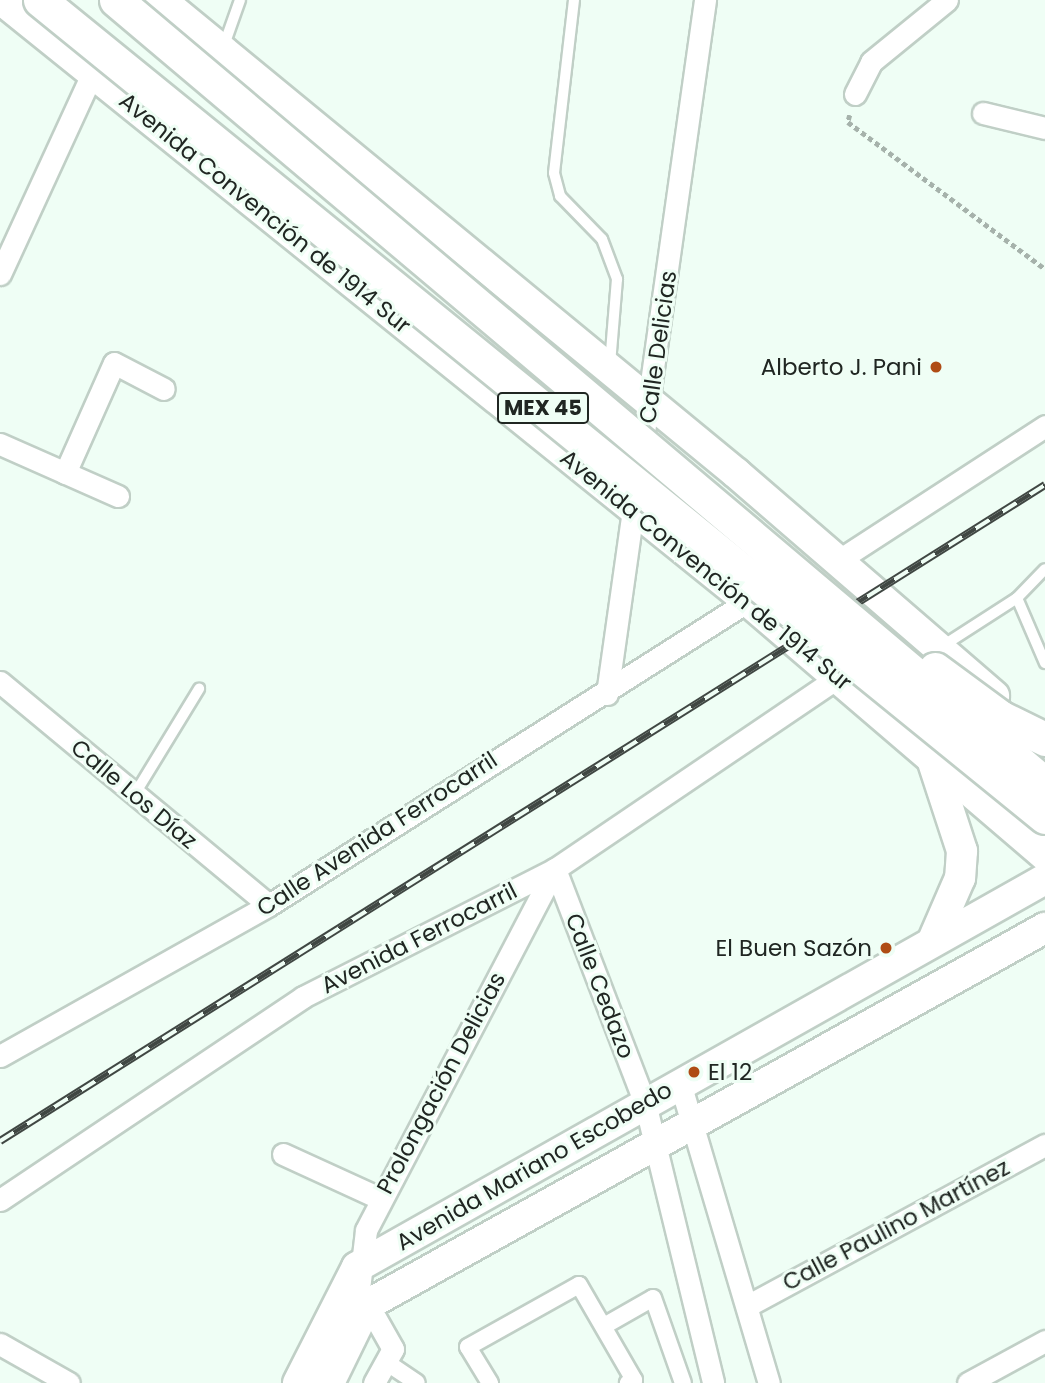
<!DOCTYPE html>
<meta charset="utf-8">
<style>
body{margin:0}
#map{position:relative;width:1045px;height:1383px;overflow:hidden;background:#effef5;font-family:Poppins,sans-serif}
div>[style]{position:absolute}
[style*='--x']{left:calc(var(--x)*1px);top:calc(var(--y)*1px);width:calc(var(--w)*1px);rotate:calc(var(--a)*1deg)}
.path>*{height:4.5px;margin-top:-2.25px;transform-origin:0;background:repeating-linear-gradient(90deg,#a6b2ab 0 5px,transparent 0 8.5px)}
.roads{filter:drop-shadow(2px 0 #c0cfc6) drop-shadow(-2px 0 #c0cfc6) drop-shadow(0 2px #c0cfc6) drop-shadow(0 -2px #c0cfc6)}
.service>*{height:10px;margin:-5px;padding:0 5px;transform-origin:5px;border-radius:5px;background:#fff}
.pedestrian>*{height:16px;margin:-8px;padding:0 8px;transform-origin:8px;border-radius:8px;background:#fff}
.minor>*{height:21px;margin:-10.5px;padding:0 10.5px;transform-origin:10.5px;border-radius:10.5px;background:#fff}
.secondary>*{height:30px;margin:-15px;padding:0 15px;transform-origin:15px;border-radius:15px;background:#fff}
.rail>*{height:8px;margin-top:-4px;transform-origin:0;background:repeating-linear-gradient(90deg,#effef5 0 16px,#404743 0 32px);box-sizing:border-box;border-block:2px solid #404743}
.bridges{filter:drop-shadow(2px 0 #c0cfc6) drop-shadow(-2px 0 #c0cfc6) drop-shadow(0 2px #c0cfc6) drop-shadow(0 -2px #c0cfc6)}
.primary-bridge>*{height:33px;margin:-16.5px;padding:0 16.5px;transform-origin:16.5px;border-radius:16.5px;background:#fff}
.dots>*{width:19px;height:19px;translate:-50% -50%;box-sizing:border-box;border:4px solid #effef5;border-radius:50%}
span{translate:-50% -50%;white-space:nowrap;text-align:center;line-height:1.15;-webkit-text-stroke:6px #effef5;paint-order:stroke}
.shield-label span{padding:2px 5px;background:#effef5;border:2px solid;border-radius:5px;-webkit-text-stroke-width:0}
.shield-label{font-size:21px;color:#202622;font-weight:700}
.street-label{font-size:23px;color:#202622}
.poi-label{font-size:23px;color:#202622}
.right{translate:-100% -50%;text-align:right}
.left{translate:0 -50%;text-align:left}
</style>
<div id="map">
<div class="path">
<div style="--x:850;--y:115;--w:7;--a:106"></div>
<div style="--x:848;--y:122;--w:246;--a:36.7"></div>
</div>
<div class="roads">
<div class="service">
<div style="--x:574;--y:0;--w:174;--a:96.6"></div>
<div style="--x:554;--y:173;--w:24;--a:75"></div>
<div style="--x:560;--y:196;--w:60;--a:45.7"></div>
<div style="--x:602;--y:239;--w:43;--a:69.4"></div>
<div style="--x:617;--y:279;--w:85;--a:94.7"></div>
<div style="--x:223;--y:48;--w:51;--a:-70.5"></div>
<div style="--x:1017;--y:598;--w:71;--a:66.7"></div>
<div style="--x:941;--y:647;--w:90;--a:-32.8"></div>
<div style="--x:1017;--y:598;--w:40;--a:-46"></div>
<div style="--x:133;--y:797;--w:127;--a:-58.6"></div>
</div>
<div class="pedestrian">
<div style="--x:604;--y:1326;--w:56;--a:-29.7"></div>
<div style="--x:653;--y:1298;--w:90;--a:70.6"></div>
<div style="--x:386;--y:1362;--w:37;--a:34"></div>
<div style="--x:490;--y:1383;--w:42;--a:-121.4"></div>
<div style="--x:468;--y:1347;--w:127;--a:-29.2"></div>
<div style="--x:579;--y:1285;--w:110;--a:59.9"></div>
<div style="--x:634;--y:1380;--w:7;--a:153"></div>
</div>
<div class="minor">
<div style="--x:855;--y:94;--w:36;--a:-63"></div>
<div style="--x:871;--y:62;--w:98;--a:-39.2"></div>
<div style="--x:983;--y:113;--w:64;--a:13.6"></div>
<div style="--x:0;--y:274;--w:220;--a:-65.3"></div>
<div style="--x:0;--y:444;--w:129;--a:23.8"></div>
<div style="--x:65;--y:473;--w:120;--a:-66"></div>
<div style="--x:114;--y:363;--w:56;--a:27.5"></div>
<div style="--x:839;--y:560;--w:246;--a:-33"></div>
<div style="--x:0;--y:682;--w:349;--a:39.7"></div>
<div style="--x:607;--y:694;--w:701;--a:-81.96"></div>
<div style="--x:555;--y:869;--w:251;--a:69"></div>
<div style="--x:645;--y:1103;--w:288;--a:76.3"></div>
<div style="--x:0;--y:1056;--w:308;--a:-29.3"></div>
<div style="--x:269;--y:905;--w:567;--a:-32.4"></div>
<div style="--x:680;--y:1083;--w:313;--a:73.5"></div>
<div style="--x:283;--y:1154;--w:106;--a:24.6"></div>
<div style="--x:0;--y:1200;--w:365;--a:-33.8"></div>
<div style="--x:303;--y:997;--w:283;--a:-26.9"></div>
<div style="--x:555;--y:869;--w:343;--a:-34.1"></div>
<div style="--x:747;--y:1306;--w:339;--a:-28.4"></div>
<div style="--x:0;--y:1344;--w:79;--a:29.5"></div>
<div style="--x:374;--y:1383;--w:39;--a:-61"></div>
<div style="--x:393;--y:1349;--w:69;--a:-119.5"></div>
<div style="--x:359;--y:1289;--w:59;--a:-83.2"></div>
<div style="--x:366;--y:1230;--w:407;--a:-62.4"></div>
<div style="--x:968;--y:1383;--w:88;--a:-28.6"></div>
</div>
<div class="secondary">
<div style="--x:2;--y:0;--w:958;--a:38.86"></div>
<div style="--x:748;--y:601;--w:391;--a:40.6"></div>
<div style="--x:161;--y:0;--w:745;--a:39.44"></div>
<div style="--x:736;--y:473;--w:341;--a:40.8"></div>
<div style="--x:932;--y:759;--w:97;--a:71.9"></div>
<div style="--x:962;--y:851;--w:27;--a:94"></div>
<div style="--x:960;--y:878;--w:68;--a:113.5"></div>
<div style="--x:298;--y:1383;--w:130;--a:-63"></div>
<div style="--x:357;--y:1267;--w:790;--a:-29.42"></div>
<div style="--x:329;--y:1383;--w:87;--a:-64"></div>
<div style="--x:367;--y:1305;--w:776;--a:-29.08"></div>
</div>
</div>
<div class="rail">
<div style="--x:0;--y:1141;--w:1234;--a:-32.12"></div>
</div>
<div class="bridges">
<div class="primary-bridge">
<div style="--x:40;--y:0;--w:1295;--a:39.11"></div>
<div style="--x:116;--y:0;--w:1216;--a:40.16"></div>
<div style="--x:935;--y:669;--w:81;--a:36.4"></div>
<div style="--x:1000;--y:717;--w:50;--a:26.1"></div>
</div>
</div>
<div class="dots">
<div style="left:936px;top:367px;background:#af4c15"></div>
<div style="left:886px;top:948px;background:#af4c15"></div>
<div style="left:694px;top:1072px;background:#af4c15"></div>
</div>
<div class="shield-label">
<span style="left:543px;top:408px">MEX 45</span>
</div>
<div class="street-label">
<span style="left:265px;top:213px;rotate:39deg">Avenida Convención de 1914 Sur</span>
<span style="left:658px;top:347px;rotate:-82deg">Calle Delicias</span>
<span style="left:706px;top:570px;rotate:39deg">Avenida Convención de 1914 Sur</span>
<span style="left:134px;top:794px;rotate:40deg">Calle Los Díaz</span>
<span style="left:377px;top:834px;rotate:-33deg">Calle Avenida Ferrocarril</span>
<span style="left:419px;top:938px;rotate:-27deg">Avenida Ferrocarril</span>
<span style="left:600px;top:986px;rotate:69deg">Calle Cedazo</span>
<span style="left:441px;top:1083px;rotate:-62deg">Prolongación Delicias</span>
<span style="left:534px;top:1166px;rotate:-30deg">Avenida Mariano Escobedo</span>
<span style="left:896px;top:1225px;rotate:-28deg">Calle Paulino Martínez</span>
</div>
<div class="poi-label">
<span class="right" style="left:922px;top:367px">Alberto J. Pani</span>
<span class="right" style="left:872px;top:948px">El Buen Sazón</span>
<span class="left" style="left:708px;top:1072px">El 12</span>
</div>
</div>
